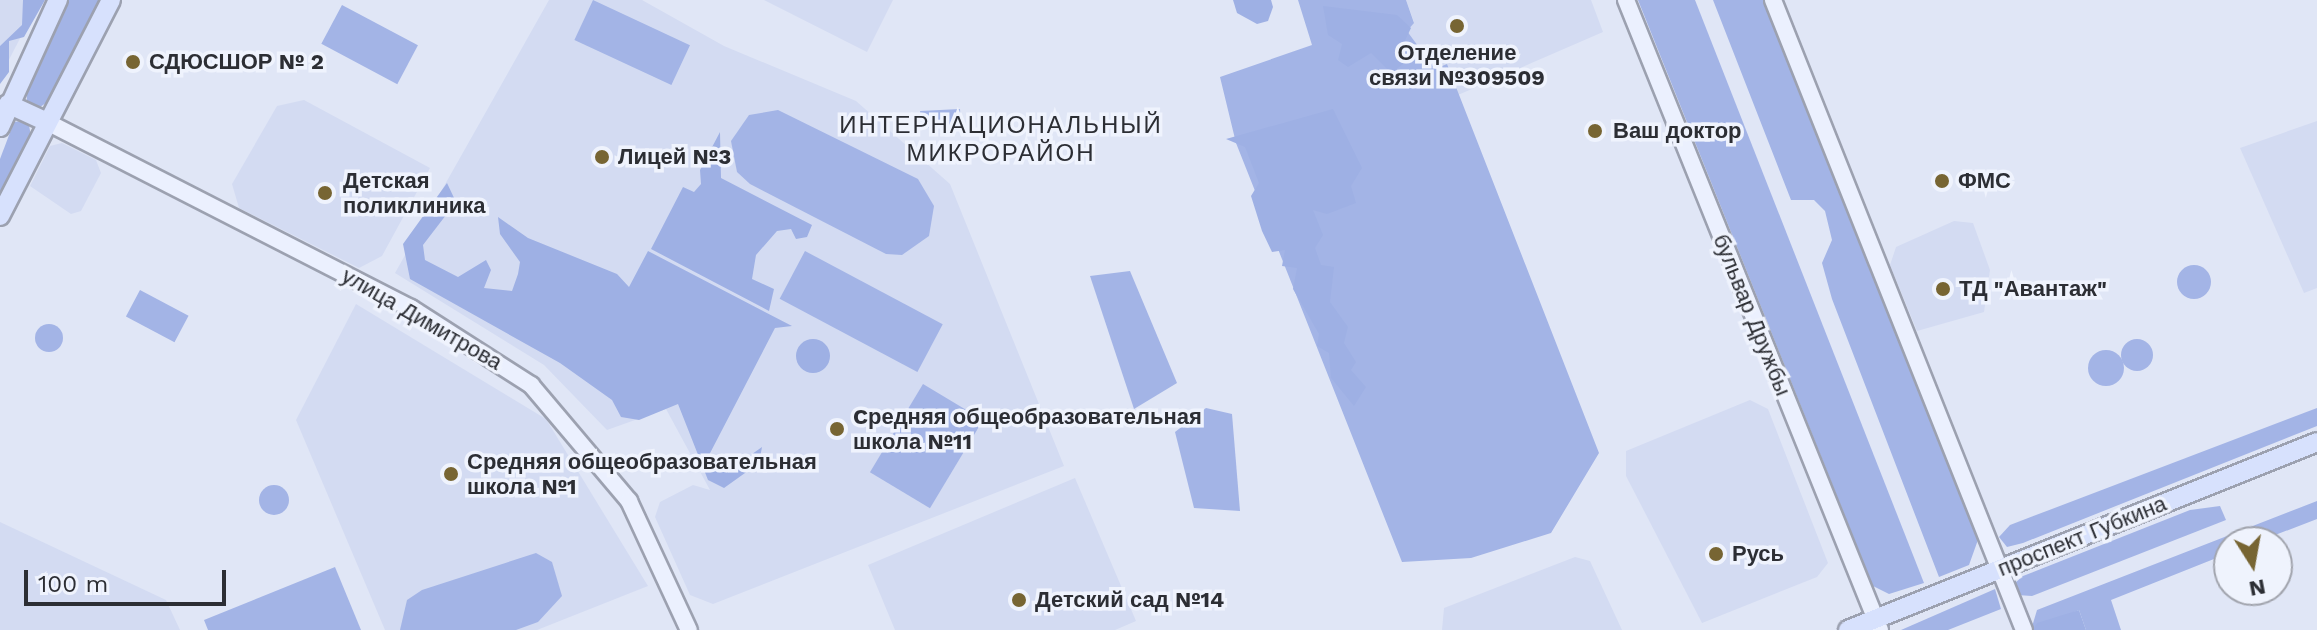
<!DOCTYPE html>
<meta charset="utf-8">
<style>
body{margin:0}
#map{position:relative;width:2317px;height:630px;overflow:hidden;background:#e0e6f6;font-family:"Work Sans",sans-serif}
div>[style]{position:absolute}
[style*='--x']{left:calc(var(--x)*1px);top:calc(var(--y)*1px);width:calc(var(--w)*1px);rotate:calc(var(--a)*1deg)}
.built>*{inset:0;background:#d3dbf2}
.green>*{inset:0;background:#a3b4e6;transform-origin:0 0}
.round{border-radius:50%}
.forest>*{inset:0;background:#9eb0e4}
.roads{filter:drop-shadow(2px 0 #9ca1b0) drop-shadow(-2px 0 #9ca1b0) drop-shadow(0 2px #9ca1b0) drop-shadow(0 -2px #9ca1b0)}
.secondary>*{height:16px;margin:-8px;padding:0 8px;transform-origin:8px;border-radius:8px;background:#ebf0fe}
.primary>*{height:18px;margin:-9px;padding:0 9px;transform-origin:9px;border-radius:9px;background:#d7e1fd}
.dots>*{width:22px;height:22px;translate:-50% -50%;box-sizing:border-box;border:4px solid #eff3fd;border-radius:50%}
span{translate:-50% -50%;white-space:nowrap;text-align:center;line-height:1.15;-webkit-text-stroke:7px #eff3fd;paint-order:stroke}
.poi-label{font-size:22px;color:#2c2e34;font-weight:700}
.left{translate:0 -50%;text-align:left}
.street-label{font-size:22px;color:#2c2e34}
.neighbourhood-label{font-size:24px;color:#2c2e34;letter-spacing:2px}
.north{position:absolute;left:2213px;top:526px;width:80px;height:80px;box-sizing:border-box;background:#eff3fd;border:2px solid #a1a4ad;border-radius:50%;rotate:169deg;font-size:22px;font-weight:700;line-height:32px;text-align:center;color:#2c2e34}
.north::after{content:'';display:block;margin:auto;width:28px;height:36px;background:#776533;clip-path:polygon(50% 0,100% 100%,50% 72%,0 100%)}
.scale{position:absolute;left:24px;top:570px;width:202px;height:36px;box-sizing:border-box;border:4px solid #2c2e34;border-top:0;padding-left:10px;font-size:24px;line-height:28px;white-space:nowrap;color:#2c2e34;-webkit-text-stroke:6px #eff3fd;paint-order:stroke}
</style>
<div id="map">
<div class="built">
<div style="clip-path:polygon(0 0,40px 0,0 77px)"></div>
<div style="clip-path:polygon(549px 0,642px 0,724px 46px,856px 101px,950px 184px,1064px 466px,713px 604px,690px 595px,655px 517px,660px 502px,693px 485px,710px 490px,666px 409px,607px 430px,544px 365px,395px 273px)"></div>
<div style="clip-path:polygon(764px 0,893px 0,867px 52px)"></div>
<div style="clip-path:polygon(1406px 0,1591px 0,1603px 32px,1458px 95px,1447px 65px,1435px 69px,1407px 31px,1414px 22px)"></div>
<div style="clip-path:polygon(304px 100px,430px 168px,382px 256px,359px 268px,239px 208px,232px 184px,277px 106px)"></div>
<div style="clip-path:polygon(2317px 121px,2317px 288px,2304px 293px,2240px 148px)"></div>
<div style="clip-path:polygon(62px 143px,96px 160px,101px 173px,81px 211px,71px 214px,30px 186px,50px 146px)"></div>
<div style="clip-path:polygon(1954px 221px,1973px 223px,1990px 270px,1984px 312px,1917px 331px,1890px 265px,1896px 247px)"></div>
<div style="clip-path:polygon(356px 304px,546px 419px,648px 586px,537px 630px,385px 630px,296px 420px)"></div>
<div style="clip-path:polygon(1750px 400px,1768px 409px,1828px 563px,1817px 577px,1702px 623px,1626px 476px,1626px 451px)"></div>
<div style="clip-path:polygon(1075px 478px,1136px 621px,1115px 630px,895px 630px,868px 565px)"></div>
<div style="clip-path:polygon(0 522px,166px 600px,180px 630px,0 630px)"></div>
<div style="clip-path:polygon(1575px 557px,1590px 561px,1622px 630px,1442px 630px,1444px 608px)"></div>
</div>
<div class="green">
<div style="clip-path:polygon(69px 0,101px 0,49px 101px,37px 109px,27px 102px,26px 83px)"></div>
<div style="left:593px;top:0;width:107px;height:44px;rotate:25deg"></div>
<div style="clip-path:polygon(1298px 0,1406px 0,1414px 23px,1407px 31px,1435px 69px,1447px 64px,1599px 453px,1551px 533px,1471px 558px,1402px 562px,1236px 143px,1220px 77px,1312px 45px)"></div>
<div style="clip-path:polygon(1638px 0,1695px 0,1924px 583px,1889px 594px,1873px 586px)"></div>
<div style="clip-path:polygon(1713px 0,1765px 0,1979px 537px,1969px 565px,1939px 577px,1832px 299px,1822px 263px,1832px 240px,1825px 211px,1814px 200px,1791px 200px)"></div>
<div style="left:342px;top:5px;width:86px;height:44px;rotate:28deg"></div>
<div style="left:960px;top:109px;width:17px;height:40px;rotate:87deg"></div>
<div style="clip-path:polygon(778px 110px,918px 179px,934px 206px,929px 236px,902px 255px,886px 254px,750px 184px,737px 172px,731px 141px,749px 115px)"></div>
<div style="clip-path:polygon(28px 120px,31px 136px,0 197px,0 159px,14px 122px)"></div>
<div style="left:805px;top:251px;width:156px;height:54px;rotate:28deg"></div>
<div class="round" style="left:2177px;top:265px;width:34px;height:34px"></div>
<div style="clip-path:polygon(1130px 271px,1177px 383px,1134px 409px,1090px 276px)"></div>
<div style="left:140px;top:290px;width:55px;height:30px;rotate:28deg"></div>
<div class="round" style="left:35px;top:324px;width:28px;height:28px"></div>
<div class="round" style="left:2121px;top:339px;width:32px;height:32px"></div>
<div class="round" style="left:2088px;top:350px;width:36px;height:36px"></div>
<div style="left:923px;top:384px;width:70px;height:103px;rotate:31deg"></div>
<div style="clip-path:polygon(1206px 408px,1232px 414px,1240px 511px,1194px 508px,1175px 432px)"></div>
<div style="clip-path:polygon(2317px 408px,2317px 426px,2023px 543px,2007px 547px,1999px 537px,2010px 525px)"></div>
<div class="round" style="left:259px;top:485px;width:30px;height:30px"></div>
<div style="clip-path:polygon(2317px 501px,2317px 519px,2257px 542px,2229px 542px,2229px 553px,2111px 600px,2121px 630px,2086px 630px,2079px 610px,2031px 630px,2037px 610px)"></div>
<div style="clip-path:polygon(2220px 506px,2226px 520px,2032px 596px,2017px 595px,2015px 583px,2023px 576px,2190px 510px)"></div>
<div style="clip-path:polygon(536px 553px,552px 562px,562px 596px,538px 622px,516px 630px,400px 630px,407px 600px,422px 590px)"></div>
<div style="clip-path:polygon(335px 567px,361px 630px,208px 630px,204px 620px)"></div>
<div style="clip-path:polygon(1995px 589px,2001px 609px,1948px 630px,1901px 630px)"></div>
</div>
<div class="forest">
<div style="clip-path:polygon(23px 0,45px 0,24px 37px,9px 41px,9px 72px,0 84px,0 46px,22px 25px)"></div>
<div style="clip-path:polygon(1233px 0,1271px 0,1273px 7px,1268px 21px,1257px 24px,1237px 13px)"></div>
<div style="clip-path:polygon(1323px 6px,1397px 15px,1411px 28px,1398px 55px,1407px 61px,1391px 73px,1371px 53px,1348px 67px,1338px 60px,1342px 44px,1328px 35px)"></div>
<div style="clip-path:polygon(1333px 109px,1362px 168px,1351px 186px,1356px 203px,1327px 214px,1313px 210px,1323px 235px,1315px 248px,1321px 265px,1334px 267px,1330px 302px,1348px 327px,1344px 343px,1356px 362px,1351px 370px,1366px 387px,1354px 406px,1331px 378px,1329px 353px,1317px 346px,1319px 334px,1293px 289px,1297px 268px,1282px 266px,1285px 250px,1272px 252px,1262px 231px,1251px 196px,1259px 183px,1245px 147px,1226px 139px)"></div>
<div style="clip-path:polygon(720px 132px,721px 178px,812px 225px,807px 237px,796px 239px,791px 229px,777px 231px,756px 255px,752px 279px,774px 289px,769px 311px,651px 249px,683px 187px,694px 192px,701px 184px,700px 170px)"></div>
<div style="clip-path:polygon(447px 183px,456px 202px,423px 245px,425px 260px,458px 277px,486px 260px,491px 270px,484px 288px,512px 291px,518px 274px,520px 262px,500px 234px,498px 217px,528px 238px,617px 274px,629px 287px,648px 251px,792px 326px,775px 328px,708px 457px,731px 469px,762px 447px,759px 463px,724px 488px,708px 480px,678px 404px,639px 420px,621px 417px,612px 400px,560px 363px,410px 279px,403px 244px)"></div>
<div class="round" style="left:796px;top:339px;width:34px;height:34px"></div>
<div style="clip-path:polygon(2079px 610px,2086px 630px,2033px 630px,2037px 623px)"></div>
</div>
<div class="roads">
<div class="secondary">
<div style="--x:1626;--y:0;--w:679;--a:68.04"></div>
<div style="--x:1773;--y:0;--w:678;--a:68.28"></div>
<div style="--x:47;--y:122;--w:409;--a:27.1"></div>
<div style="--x:411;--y:308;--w:143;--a:32.7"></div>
<div style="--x:531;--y:385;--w:152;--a:49.8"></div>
<div style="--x:629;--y:501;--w:142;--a:65.1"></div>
</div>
<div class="primary">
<div style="--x:8;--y:104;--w:43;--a:24.8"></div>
<div style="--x:0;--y:127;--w:140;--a:-65.5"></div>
<div style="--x:0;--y:216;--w:243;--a:-62.8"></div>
<div style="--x:1848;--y:630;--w:505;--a:-21.84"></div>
</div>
</div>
<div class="dots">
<div style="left:1457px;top:26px;background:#776533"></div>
<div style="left:133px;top:62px;background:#776533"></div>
<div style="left:1595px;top:131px;background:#776533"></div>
<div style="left:602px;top:157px;background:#776533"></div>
<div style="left:1942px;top:181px;background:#776533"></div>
<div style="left:325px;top:193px;background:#776533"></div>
<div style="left:1943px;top:289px;background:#776533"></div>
<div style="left:837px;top:429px;background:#776533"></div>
<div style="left:451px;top:474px;background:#776533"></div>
<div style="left:1716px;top:554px;background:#776533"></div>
<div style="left:1019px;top:600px;background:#776533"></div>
</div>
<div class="poi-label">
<span style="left:1457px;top:65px">Отделение<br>связи №309509</span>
<span class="left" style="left:149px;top:62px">СДЮСШОР № 2</span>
<span class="left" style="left:1613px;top:131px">Ваш доктор</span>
<span class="left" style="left:618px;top:157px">Лицей №3</span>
<span class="left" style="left:343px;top:193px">Детская<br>поликлиника</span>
<span class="left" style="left:1958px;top:181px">ФМС</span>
<span class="left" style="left:1959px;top:289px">ТД "Авантаж"</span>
<span class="left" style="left:853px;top:429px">Cредняя общеобразовательная<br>школа №11</span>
<span class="left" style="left:467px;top:474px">Средняя общеобразовательная<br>школа №1</span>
<span class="left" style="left:1732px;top:554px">Русь</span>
<span class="left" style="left:1035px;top:600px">Детский сад №14</span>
</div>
<div class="street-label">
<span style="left:1752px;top:315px;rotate:68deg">бульвар Дружбы</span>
<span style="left:422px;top:319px;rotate:30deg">улица Димитрова</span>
<span style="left:2082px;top:536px;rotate:-22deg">проспект Губкина</span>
</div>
<div class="neighbourhood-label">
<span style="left:1001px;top:140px">ИНТЕРНАЦИОНАЛЬНЫЙ<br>МИКРОРАЙОН</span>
</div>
<div class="north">N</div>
<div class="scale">100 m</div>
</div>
